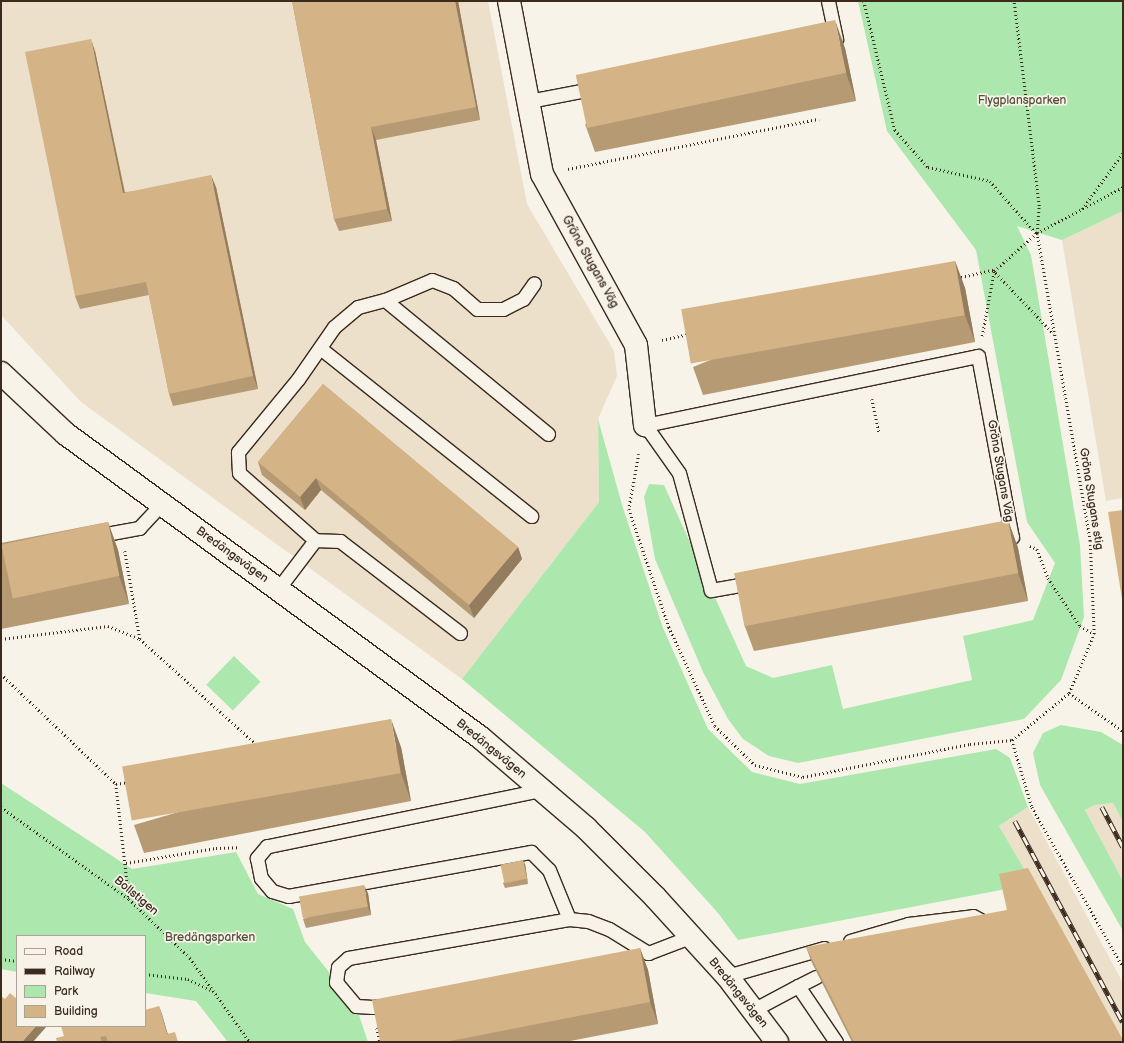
<!DOCTYPE html>
<meta charset="utf-8">
<style>
body{margin:0}
#map{position:relative;width:1124px;height:1043px;overflow:hidden;background:#f7f3e8;font-family:"Balsamiq Sans",sans-serif}
div>[style]{position:absolute}
[style*='--x']{left:calc(var(--x)*1px);top:calc(var(--y)*1px);width:calc(var(--w)*1px);rotate:calc(var(--a)*1deg)}
.built>*{inset:0;background:#ece0cb}
.green>*{inset:0;background:#ace8ae;transform-origin:0 0}
.path>*{height:2.5px;margin-top:-1.25px;transform-origin:0;background:repeating-linear-gradient(90deg,#3b2a1e 0 1px,transparent 0 4px)}
.roads{filter:drop-shadow(1px 0 #3b2a1e) drop-shadow(-1px 0 #3b2a1e) drop-shadow(0 1px #3b2a1e) drop-shadow(0 -1px #3b2a1e)}
.lane>*{height:13px;margin:-6.5px;padding:0 6.5px;transform-origin:6.5px;border-radius:6.5px;background:#f7f3e8}
.street>*{height:22px;margin:-11px;padding:0 11px;transform-origin:11px;border-radius:11px;background:#f7f3e8}
.secondary>*{height:22px;margin:-11px;padding:0 11px;transform-origin:11px;border-radius:11px;background:#f7f3e8}
.rail>*{height:4.5px;margin-top:-2.25px;transform-origin:0;background:repeating-linear-gradient(90deg,#f7f3e8 0 9px,#3b2a1e 0 18px);box-sizing:border-box;border-block:1px solid #3b2a1e}
.wall>*{inset:0;background:#b69a74}
.shaded-wall>*{inset:0;background:#947d5e}
.building>*{inset:0;background:#d4b387;transform-origin:0 0}
span{translate:-50% -50%;white-space:nowrap;text-align:center;line-height:1.15;-webkit-text-stroke:3.5px #f7f3e8;paint-order:stroke}
.park-label{font-size:12px;color:#52503b}
.street-label{font-size:12px;color:#3b2a1e}
.frame{position:absolute;inset:0;border:2px solid #3b2a1e;pointer-events:none}
.legend{position:absolute;left:16px;top:935px;width:130px;height:92px;box-sizing:border-box;background:#f7f3e8;border:1px solid #aca397;margin:0;padding:5px 7px;list-style:none;font-size:12px;color:#3b2a1e}
.legend li{display:flex;align-items:center;gap:8px;height:20px}
.legend b{width:20px;border:1px solid #aca397}
</style>
<div id="map">
<div class="built">
<div style="clip-path:polygon(1px 1px,488px 1px,527px 204px,614px 351px,617px 376px,598px 419px,599px 502px,462px 679px,81px 402px,1px 315px)"></div>
<div style="clip-path:polygon(1123px 211px,1123px 498px,1106px 501px,1062px 240px)"></div>
<div style="clip-path:polygon(1113px 803px,1123px 822px,1123px 881px,1085px 810px,1095px 805px)"></div>
<div style="clip-path:polygon(1028px 807px,1123px 983px,1123px 1042px,999px 826px)"></div>
</div>
<div class="green">
<div style="clip-path:polygon(858px 1px,1123px 1px,1123px 211px,1062px 240px,1017px 226px,1031px 255px,1080px 545px,1084px 617px,1061px 680px,1024px 719px,798px 763px,769px 756px,743px 739px,728px 719px,703px 672px,655px 559px,644px 497px,649px 484px,664px 485px,746px 666px,773px 678px,832px 665px,843px 709px,972px 680px,963px 636px,1033px 620px,1055px 563px,1027px 522px,976px 250px,887px 131px)"></div>
<div style="clip-path:polygon(598px 419px,623px 508px,663px 628px,708px 729px,752px 772px,800px 784px,996px 749px,1010px 758px,1028px 807px,999px 826px,1033px 884px,738px 940px,718px 913px,645px 832px,462px 679px,599px 502px)"></div>
<div style="left:234px;top:656px;width:37px;height:40px;rotate:44deg"></div>
<div style="clip-path:polygon(1061px 725px,1101px 732px,1123px 745px,1123px 822px,1113px 803px,1095px 805px,1085px 810px,1123px 881px,1123px 931px,1040px 785px,1033px 753px,1043px 733px)"></div>
<div style="clip-path:polygon(1px 783px,132px 869px,236px 852px,258px 894px,293px 909px,305px 942px,356px 1006px,368px 1042px,228px 1042px,196px 1001px,145px 993px,145px 936px,17px 936px,17px 972px,1px 969px)"></div>
</div>
<div class="path">
<div style="--x:864;--y:1;--w:133;--a:76.5"></div>
<div style="--x:895;--y:130;--w:50;--a:48.3"></div>
<div style="--x:928;--y:167;--w:64;--a:12.7"></div>
<div style="--x:990;--y:181;--w:69;--a:48.5"></div>
<div style="--x:568;--y:169;--w:256;--a:-11.3"></div>
<div style="--x:1082;--y:209;--w:69;--a:-53.8"></div>
<div style="--x:957;--y:278;--w:37;--a:-13"></div>
<div style="--x:993;--y:270;--w:88;--a:46.4"></div>
<div style="--x:982;--y:336;--w:66;--a:-79.5"></div>
<div style="--x:994;--y:271;--w:57;--a:-41.5"></div>
<div style="--x:1037;--y:233;--w:98;--a:-28.1"></div>
<div style="--x:662;--y:340;--w:27;--a:-13"></div>
<div style="--x:872;--y:399;--w:35;--a:78"></div>
<div style="--x:639;--y:454;--w:56;--a:100.3"></div>
<div style="--x:629;--y:509;--w:125;--a:71.3"></div>
<div style="--x:669;--y:627;--w:109;--a:65.1"></div>
<div style="--x:715;--y:726;--w:56;--a:44.3"></div>
<div style="--x:755;--y:765;--w:49;--a:14"></div>
<div style="--x:803;--y:777;--w:170;--a:-11.2"></div>
<div style="--x:970;--y:744;--w:42;--a:-5.4"></div>
<div style="--x:1030;--y:546;--w:8;--a:23"></div>
<div style="--x:1037;--y:549;--w:31;--a:69"></div>
<div style="--x:1048;--y:578;--w:58;--a:56.3"></div>
<div style="--x:1080;--y:626;--w:16;--a:30"></div>
<div style="--x:125;--y:551;--w:89;--a:80.3"></div>
<div style="--x:1;--y:639;--w:108;--a:-6.9"></div>
<div style="--x:108;--y:626;--w:35;--a:22"></div>
<div style="--x:140;--y:639;--w:161;--a:42.2"></div>
<div style="--x:1;--y:674;--w:159;--a:43.7"></div>
<div style="--x:116;--y:784;--w:115;--a:83.5"></div>
<div style="--x:1069;--y:693;--w:66;--a:35.1"></div>
<div style="--x:1012;--y:740;--w:74;--a:-39.5"></div>
<div style="--x:1069;--y:693;--w:64;--a:-67"></div>
<div style="--x:1094;--y:634;--w:93;--a:-92.5"></div>
<div style="--x:1090;--y:541;--w:313;--a:-99.8"></div>
<div style="--x:1037;--y:233;--w:27;--a:-86"></div>
<div style="--x:1039;--y:206;--w:207;--a:-97"></div>
<div style="--x:1012;--y:740;--w:70;--a:73.4"></div>
<div style="--x:1032;--y:807;--w:184;--a:60.4"></div>
<div style="--x:116;--y:784;--w:12;--a:-9"></div>
<div style="--x:1;--y:807;--w:158;--a:35.7"></div>
<div style="--x:129;--y:899;--w:85;--a:44"></div>
<div style="--x:190;--y:958;--w:103;--a:54.5"></div>
<div style="--x:126;--y:863;--w:91;--a:-9.5"></div>
<div style="--x:216;--y:848;--w:23;--a:-2"></div>
<div style="--x:1;--y:959;--w:16;--a:7"></div>
<div style="--x:145;--y:974;--w:43;--a:6.6"></div>
<div style="--x:188;--y:979;--w:28;--a:26"></div>
<div style="--x:377;--y:1028;--w:14;--a:78"></div>
</div>
<div class="roads">
<div class="lane">
<div style="--x:828;--y:1;--w:39;--a:78"></div>
<div style="--x:529;--y:101;--w:68;--a:-11"></div>
<div style="--x:385;--y:300;--w:211;--a:39.4"></div>
<div style="--x:320;--y:348;--w:270;--a:38.5"></div>
<div style="--x:978;--y:356;--w:184;--a:79.4"></div>
<div style="--x:1012;--y:537;--w:306;--a:170"></div>
<div style="--x:711;--y:590;--w:121;--a:-105.3"></div>
<div style="--x:679;--y:473;--w:59;--a:-125.3"></div>
<div style="--x:645;--y:425;--w:340;--a:-11.7"></div>
<div style="--x:95;--y:536;--w:45;--a:-10.3"></div>
<div style="--x:139;--y:528;--w:34;--a:-47"></div>
<div style="--x:278;--y:589;--w:61;--a:-52.9"></div>
<div style="--x:460;--y:633;--w:151;--a:-142.5"></div>
<div style="--x:340;--y:541;--w:25;--a:-178"></div>
<div style="--x:315;--y:540;--w:101;--a:-138.6"></div>
<div style="--x:239;--y:473;--w:21;--a:-93"></div>
<div style="--x:238;--y:452;--w:94;--a:-50.6"></div>
<div style="--x:298;--y:379;--w:63;--a:-55.3"></div>
<div style="--x:334;--y:327;--w:31;--a:-40"></div>
<div style="--x:358;--y:307;--w:28;--a:-15"></div>
<div style="--x:385;--y:300;--w:51;--a:-23.1"></div>
<div style="--x:432;--y:280;--w:22;--a:21"></div>
<div style="--x:453;--y:288;--w:32;--a:41"></div>
<div style="--x:477;--y:309;--w:26;--a:0"></div>
<div style="--x:503;--y:309;--w:22;--a:-27"></div>
<div style="--x:523;--y:299;--w:19;--a:-55"></div>
<div style="--x:541;--y:790;--w:280;--a:168.4"></div>
<div style="--x:267;--y:846;--w:16;--a:130"></div>
<div style="--x:257;--y:858;--w:20;--a:79"></div>
<div style="--x:261;--y:878;--w:17;--a:50"></div>
<div style="--x:272;--y:891;--w:17;--a:17"></div>
<div style="--x:288;--y:896;--w:247;--a:-10.3"></div>
<div style="--x:531;--y:852;--w:25;--a:45"></div>
<div style="--x:549;--y:870;--w:53;--a:67.8"></div>
<div style="--x:569;--y:919;--w:19;--a:6"></div>
<div style="--x:588;--y:921;--w:22;--a:21"></div>
<div style="--x:609;--y:929;--w:46;--a:31.6"></div>
<div style="--x:648;--y:953;--w:45;--a:-20.9"></div>
<div style="--x:850;--y:941;--w:60;--a:-16.3"></div>
<div style="--x:908;--y:924;--w:65;--a:-7"></div>
<div style="--x:973;--y:916;--w:19;--a:28"></div>
<div style="--x:727;--y:976;--w:101;--a:-16.1"></div>
<div style="--x:798;--y:986;--w:20;--a:-27"></div>
<div style="--x:390;--y:1005;--w:17;--a:173"></div>
<div style="--x:373;--y:1007;--w:17;--a:-177"></div>
<div style="--x:356;--y:1006;--w:31;--a:-130"></div>
<div style="--x:336;--y:982;--w:15;--a:-82"></div>
<div style="--x:338;--y:967;--w:13;--a:-42"></div>
<div style="--x:348;--y:958;--w:224;--a:-10"></div>
<div style="--x:753;--y:1010;--w:51;--a:-28.1"></div>
<div style="--x:798;--y:986;--w:68;--a:55.8"></div>
</div>
<div class="street">
<div style="--x:509;--y:1;--w:176;--a:79.2"></div>
<div style="--x:542;--y:174;--w:195;--a:61.2"></div>
<div style="--x:636;--y:345;--w:81;--a:83.6"></div>
</div>
<div class="secondary">
<div style="--x:1;--y:373;--w:89;--a:43.2"></div>
<div style="--x:66;--y:434;--w:514;--a:36.22"></div>
<div style="--x:481;--y:738;--w:138;--a:40.6"></div>
<div style="--x:586;--y:828;--w:98;--a:45"></div>
<div style="--x:655;--y:897;--w:107;--a:47.7"></div>
<div style="--x:727;--y:976;--w:83;--a:52.9"></div>
</div>
</div>
<div class="rail">
<div style="--x:1102;--y:807;--w:45;--a:62.3"></div>
<div style="--x:1015;--y:821;--w:228;--a:61.8"></div>
</div>
<div class="wall">
<div style="clip-path:polygon(292px 1px,458px 1px,480px 120px,376px 140px,392px 221px,339px 231px,334px 219px)"></div>
<div style="clip-path:polygon(845px 48px,856px 101px,595px 152px,585px 124px)"></div>
<div style="clip-path:polygon(95px 51px,125px 192px,216px 187px,258px 389px,173px 406px,169px 394px,149px 295px,80px 309px,75px 296px)"></div>
<div style="clip-path:polygon(955px 261px,965px 288px,975px 342px,703px 395px,693px 367px)"></div>
<div style="clip-path:polygon(323px 384px,518px 547px,522px 559px,474px 618px,321px 490px,305px 510px,262px 475px,258px 462px)"></div>
<div style="clip-path:polygon(1008px 520px,1018px 548px,1028px 601px,754px 651px,744px 624px)"></div>
<div style="clip-path:polygon(108px 522px,118px 550px,129px 604px,1px 629px,1px 543px)"></div>
<div style="clip-path:polygon(401px 747px,411px 801px,144px 853px,134px 825px)"></div>
<div style="clip-path:polygon(525px 864px,528px 884px,505px 888px,503px 883px)"></div>
<div style="clip-path:polygon(368px 893px,371px 915px,306px 928px,303px 919px)"></div>
<div style="clip-path:polygon(806px 947px,1123px 1042px,852px 1042px,812px 963px)"></div>
<div style="clip-path:polygon(640px 948px,648px 970px,658px 1024px,565px 1042px,380px 1042px)"></div>
<div style="clip-path:polygon(159px 1006px,167px 1033px,178px 1042px,57px 1042px,145px 1026px)"></div>
</div>
<div class="shaded-wall">
<div style="clip-path:polygon(455px 1px,458px 1px,480px 120px,476px 107px)"></div>
<div style="clip-path:polygon(835px 20px,845px 48px,856px 101px,846px 73px)"></div>
<div style="clip-path:polygon(91px 39px,95px 51px,127px 205px,123px 193px)"></div>
<div style="clip-path:polygon(371px 127px,376px 140px,392px 221px,387px 209px)"></div>
<div style="clip-path:polygon(211px 175px,216px 187px,258px 389px,253px 376px)"></div>
<div style="clip-path:polygon(955px 261px,965px 288px,975px 342px,965px 315px)"></div>
<div style="clip-path:polygon(316px 478px,321px 490px,305px 510px,300px 497px)"></div>
<div style="clip-path:polygon(1008px 520px,1018px 548px,1028px 601px,1018px 573px)"></div>
<div style="clip-path:polygon(108px 522px,118px 550px,129px 604px,119px 576px)"></div>
<div style="clip-path:polygon(518px 547px,522px 559px,474px 618px,469px 605px)"></div>
<div style="clip-path:polygon(391px 719px,401px 747px,411px 801px,401px 773px)"></div>
<div style="clip-path:polygon(523px 860px,525px 864px,528px 884px,527px 879px)"></div>
<div style="clip-path:polygon(364px 885px,368px 893px,371px 915px,368px 907px)"></div>
<div style="clip-path:polygon(640px 948px,648px 970px,658px 1024px,650px 1002px)"></div>
<div style="clip-path:polygon(159px 1006px,162px 1014px,170px 1042px,167px 1034px)"></div>
<div style="clip-path:polygon(36px 1026px,47px 1026px,33px 1042px,22px 1042px)"></div>
</div>
<div class="building">
<div style="clip-path:polygon(292px 1px,455px 1px,476px 107px,371px 127px,387px 209px,334px 219px)"></div>
<div style="left:835px;top:20px;width:54px;height:265px;rotate:78deg"></div>
<div style="clip-path:polygon(91px 39px,123px 193px,211px 175px,253px 376px,169px 394px,146px 282px,75px 296px,25px 52px)"></div>
<div style="left:955px;top:261px;width:55px;height:278px;rotate:80deg"></div>
<div style="clip-path:polygon(323px 384px,518px 547px,469px 605px,316px 478px,300px 497px,258px 462px)"></div>
<div style="clip-path:polygon(1123px 510px,1123px 605px,1108px 512px)"></div>
<div style="left:1008px;top:520px;width:54px;height:279px;rotate:79deg"></div>
<div style="left:108px;top:522px;width:55px;height:109px;rotate:78deg"></div>
<div style="left:391px;top:719px;width:55px;height:273px;rotate:80deg"></div>
<div style="left:523px;top:860px;width:19px;height:23px;rotate:78deg"></div>
<div style="clip-path:polygon(1028px 868px,1123px 1040px,1123px 1042px,854px 1042px,806px 947px,1007px 910px,999px 874px)"></div>
<div style="left:364px;top:885px;width:22px;height:66px;rotate:80deg"></div>
<div style="clip-path:polygon(640px 948px,650px 1002px,445px 1042px,380px 1042px,372px 1000px)"></div>
<div style="clip-path:polygon(10px 993px,17px 999px,17px 1026px,36px 1026px,22px 1042px,1px 1042px,1px 996px,5px 999px)"></div>
<div style="clip-path:polygon(159px 1006px,167px 1034px,175px 1032px,178px 1042px,108px 1042px,106px 1036px,100px 1037px,102px 1042px,57px 1042px,56px 1038px,64px 1036px,61px 1026px,145px 1026px,145px 1010px)"></div>
</div>
<div class="park-label">
<span style="left:1022px;top:101px">Flygplansparken</span>
<span style="left:210px;top:938px">Bredängsparken</span>
</div>
<div class="street-label">
<span style="left:590px;top:262px;rotate:61deg">Gröna Stugans Väg</span>
<span style="left:1000px;top:471px;rotate:80deg">Gröna Stugans Väg</span>
<span style="left:1091px;top:499px;rotate:81deg">Gröna Stugans stig</span>
<span style="left:232px;top:555px;rotate:36deg">Bredängsvägen</span>
<span style="left:491px;top:749px;rotate:39deg">Bredängsvägen</span>
<span style="left:136px;top:896px;rotate:40deg">Bollstigen</span>
<span style="left:738px;top:993px;rotate:51deg">Bredängsvägen</span>
</div>
<div class="frame"></div>
<ul class="legend">
<li><b style="height:5px;background:#f7f3e8"></b>Road</li>
<li><b style="height:5px;background:#3b2a1e"></b>Railway</li>
<li><b style="height:11px;background:#ace8ae"></b>Park</li>
<li><b style="height:11px;background:#d4b387"></b>Building</li>
</ul>
</div>
